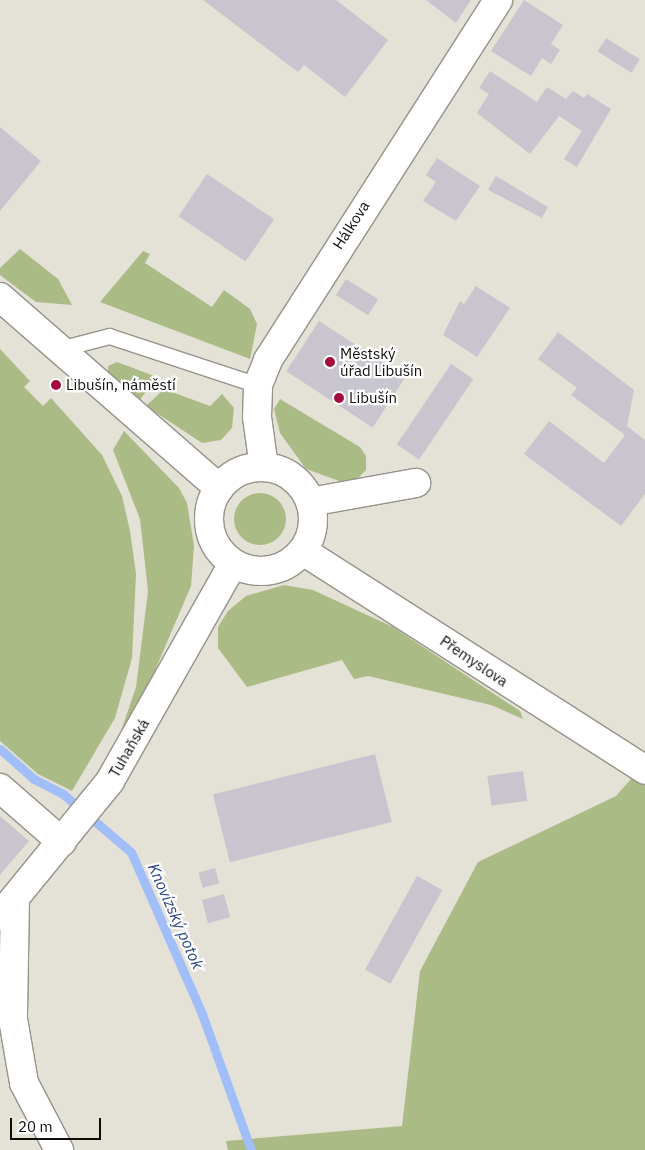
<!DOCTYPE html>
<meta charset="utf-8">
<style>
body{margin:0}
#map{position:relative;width:645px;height:1150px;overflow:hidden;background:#e4e1d6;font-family:"IBM Plex Sans",sans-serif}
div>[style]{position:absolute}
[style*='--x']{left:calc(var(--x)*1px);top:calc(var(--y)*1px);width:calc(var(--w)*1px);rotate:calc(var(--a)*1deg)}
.green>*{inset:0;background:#abbb86}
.round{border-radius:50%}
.stream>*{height:9px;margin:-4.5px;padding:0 4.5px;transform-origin:4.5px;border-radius:4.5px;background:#a1bef9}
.building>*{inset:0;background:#c9c5cf;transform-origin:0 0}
.roads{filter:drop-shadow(1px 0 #959289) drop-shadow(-1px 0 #959289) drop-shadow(0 1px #959289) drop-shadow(0 -1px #959289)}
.service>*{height:15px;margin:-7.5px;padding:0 7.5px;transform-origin:7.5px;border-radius:7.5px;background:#fff}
.minor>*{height:28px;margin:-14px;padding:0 14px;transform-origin:14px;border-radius:14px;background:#fff}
.tertiary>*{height:28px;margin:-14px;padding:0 14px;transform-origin:14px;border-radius:14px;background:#fff}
.tertiary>.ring{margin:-14px;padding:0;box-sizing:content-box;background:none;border:28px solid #fff;border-radius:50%}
.dots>*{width:14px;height:14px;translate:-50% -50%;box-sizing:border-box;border:2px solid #fff;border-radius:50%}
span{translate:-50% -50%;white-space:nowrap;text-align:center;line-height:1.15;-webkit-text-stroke:4.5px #fff;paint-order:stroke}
.street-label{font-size:15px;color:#0d0c08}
.poi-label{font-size:15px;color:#0d0c08}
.left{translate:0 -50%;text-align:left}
.water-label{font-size:16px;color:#274488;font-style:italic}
.scale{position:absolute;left:10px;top:1118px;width:91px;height:22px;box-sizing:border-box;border:2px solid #0d0c08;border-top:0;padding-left:6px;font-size:15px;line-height:18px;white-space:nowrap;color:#0d0c08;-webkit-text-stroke:4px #fff;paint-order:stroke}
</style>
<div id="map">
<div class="green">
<div style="clip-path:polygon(20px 249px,58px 279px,72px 305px,36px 302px,0 275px,0 268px)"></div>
<div style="clip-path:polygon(143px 251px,150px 254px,145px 263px,212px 307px,224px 290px,250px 309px,257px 324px,250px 359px,100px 302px)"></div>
<div style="clip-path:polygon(0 349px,30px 381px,24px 387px,43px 406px,51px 398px,102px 455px,122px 496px,130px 531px,136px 574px,132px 658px,115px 718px,72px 791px,38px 774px,0 741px)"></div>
<div style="clip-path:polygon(117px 362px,157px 377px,139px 401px,108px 374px,108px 366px)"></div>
<div style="clip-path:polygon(164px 389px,210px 406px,222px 394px,234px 408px,232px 428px,221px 440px,202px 443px,146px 406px)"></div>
<div style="clip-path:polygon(280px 399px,360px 447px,366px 456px,366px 470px,355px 481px,342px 482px,306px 469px,280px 433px,274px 409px)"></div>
<div style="clip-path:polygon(124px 431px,179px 488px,187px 503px,194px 546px,191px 586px,153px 675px,121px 731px,136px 687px,148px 591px,140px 519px,113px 450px)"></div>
<div class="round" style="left:234px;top:493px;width:52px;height:52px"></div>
<div style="clip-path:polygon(284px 585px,313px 590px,393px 627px,520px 711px,523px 719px,491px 705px,368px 676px,354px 679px,342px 660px,247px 687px,218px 648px,218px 627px,228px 611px,246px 596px)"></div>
<div style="clip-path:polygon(645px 763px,645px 1150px,228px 1150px,226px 1141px,402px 1126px,420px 971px,478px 862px,616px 796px)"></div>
</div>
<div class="stream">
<div style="--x:0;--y:749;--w:45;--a:41.4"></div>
<div style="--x:34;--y:779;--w:33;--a:27"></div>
<div style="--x:63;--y:794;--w:89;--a:40.5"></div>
<div style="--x:131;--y:852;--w:177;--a:66.3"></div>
<div style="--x:202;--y:1014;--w:145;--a:70.2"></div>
</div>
<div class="building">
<div style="clip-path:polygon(203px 0,336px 0,388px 40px,345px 97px,304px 65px,298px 72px)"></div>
<div style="clip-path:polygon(426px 0,471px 0,456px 23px)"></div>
<div style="clip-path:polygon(524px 0,563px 25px,551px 44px,560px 50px,551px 64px,542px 58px,531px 76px,491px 51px)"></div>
<div style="left:606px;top:38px;width:40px;height:16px;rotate:32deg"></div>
<div style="clip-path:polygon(490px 71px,537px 102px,547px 87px,566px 99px,573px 91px,584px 98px,587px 94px,611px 109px,577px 167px,564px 159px,582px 131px,559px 116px,530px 154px,477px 113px,489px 94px,479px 88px)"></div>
<div style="clip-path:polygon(0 127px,41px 161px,0 211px)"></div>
<div style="clip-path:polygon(437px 158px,480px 186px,456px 221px,423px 201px,436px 182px,426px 175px)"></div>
<div style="left:207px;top:174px;width:81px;height:51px;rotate:34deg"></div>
<div style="clip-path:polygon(496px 176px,548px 207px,542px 218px,488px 190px)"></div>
<div style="left:346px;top:279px;width:38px;height:19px;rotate:32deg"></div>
<div style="clip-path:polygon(476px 286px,510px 308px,477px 357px,443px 335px,460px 301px,464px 304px)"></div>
<div style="left:319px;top:321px;width:103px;height:60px;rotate:33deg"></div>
<div style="clip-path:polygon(558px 332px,634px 390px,627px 426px,645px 440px,645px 494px,621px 526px,524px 454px,549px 421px,604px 463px,625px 435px,571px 395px,577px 388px,538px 359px)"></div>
<div style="left:451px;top:364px;width:27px;height:97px;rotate:34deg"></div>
<div style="left:375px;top:754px;width:70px;height:167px;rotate:76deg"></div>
<div style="left:523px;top:771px;width:30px;height:36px;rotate:82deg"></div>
<div style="clip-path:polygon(0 816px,29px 841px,0 875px)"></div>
<div style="left:215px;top:868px;width:16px;height:17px;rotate:75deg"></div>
<div style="left:417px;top:876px;width:29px;height:107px;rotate:29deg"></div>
<div style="left:224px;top:894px;width:24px;height:23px;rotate:75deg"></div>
</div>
<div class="roads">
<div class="service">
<div style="--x:59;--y:349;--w:52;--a:-14.6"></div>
<div style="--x:109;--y:336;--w:157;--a:18.2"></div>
</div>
<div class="minor">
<div style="--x:264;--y:467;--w:50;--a:-98"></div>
<div style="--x:257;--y:417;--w:32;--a:-88"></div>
<div style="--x:258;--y:385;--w:27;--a:-68"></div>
<div style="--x:268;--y:360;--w:427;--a:-57.4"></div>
<div style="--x:310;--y:502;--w:108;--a:-10.2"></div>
<div style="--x:0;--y:788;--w:82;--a:41.1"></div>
<div style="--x:15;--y:899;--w:120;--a:91"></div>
<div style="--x:13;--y:1019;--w:65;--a:80.2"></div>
<div style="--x:24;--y:1083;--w:76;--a:62.4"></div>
</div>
<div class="tertiary">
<div style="--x:0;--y:297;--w:291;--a:41.1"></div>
<div class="ring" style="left:209px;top:467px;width:76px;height:76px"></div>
<div style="--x:303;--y:551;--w:406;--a:32.6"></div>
<div style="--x:0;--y:916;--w:174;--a:-50.8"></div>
<div style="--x:110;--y:781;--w:249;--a:-60.5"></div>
</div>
</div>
<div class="dots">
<div style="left:330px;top:362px;background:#a50c3e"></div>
<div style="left:56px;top:385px;background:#a50c3e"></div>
<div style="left:339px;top:398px;background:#a50c3e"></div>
</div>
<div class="street-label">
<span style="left:351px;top:225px;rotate:-57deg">Hálkova</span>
<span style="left:474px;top:661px;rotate:34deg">Přemyslova</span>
<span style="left:129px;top:748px;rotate:-60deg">Tuhaňská</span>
</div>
<div class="poi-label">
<span class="left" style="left:340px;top:362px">Městský<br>úřad Libušín</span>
<span class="left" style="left:66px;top:385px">Libušín, náměstí</span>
<span class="left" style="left:349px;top:398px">Libušín</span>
</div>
<div class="water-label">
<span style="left:176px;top:916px;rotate:66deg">Knovízský potok</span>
</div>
<div class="scale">20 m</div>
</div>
